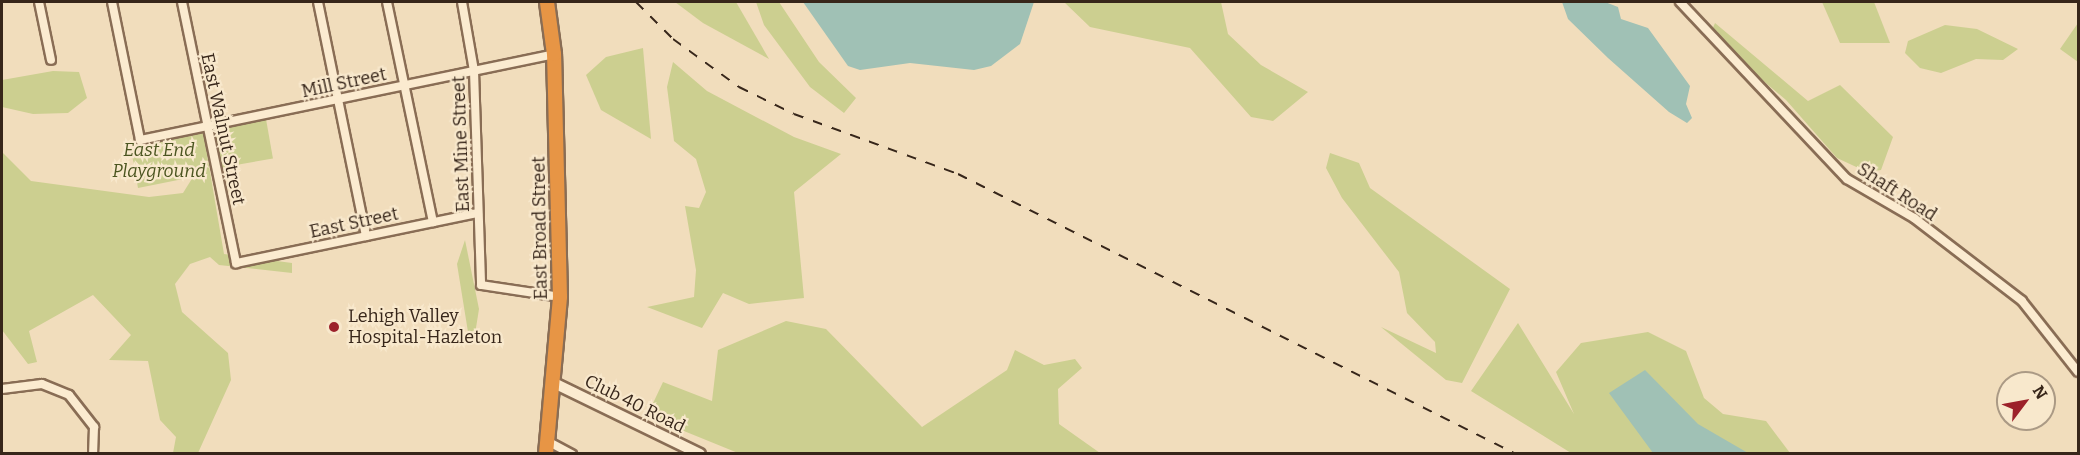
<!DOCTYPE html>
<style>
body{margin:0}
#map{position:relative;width:2080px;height:455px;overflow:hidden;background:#f1ddbc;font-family:Bitter,serif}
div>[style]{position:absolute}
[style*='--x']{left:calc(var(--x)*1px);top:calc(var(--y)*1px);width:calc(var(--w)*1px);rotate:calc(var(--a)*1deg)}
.green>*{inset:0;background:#cccf90;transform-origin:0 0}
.water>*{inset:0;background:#a0c1b5}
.roads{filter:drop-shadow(2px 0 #896d55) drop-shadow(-2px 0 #896d55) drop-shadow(0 2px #896d55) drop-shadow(0 -2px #896d55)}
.street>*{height:8px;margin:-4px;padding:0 4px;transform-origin:4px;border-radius:4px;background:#fbebd0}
.secondary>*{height:10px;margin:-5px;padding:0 5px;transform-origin:5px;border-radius:5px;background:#fbebd0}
.highway>*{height:14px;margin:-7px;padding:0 7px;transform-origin:7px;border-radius:7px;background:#e79545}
.rail>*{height:2px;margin-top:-1px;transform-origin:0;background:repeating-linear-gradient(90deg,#37261a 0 10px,transparent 0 20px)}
.dots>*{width:16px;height:16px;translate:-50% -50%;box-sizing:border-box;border:3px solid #f8e8cc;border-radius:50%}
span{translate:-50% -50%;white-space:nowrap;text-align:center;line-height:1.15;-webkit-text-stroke:4.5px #f8e8cc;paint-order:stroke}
.street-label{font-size:18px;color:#37261a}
.park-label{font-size:18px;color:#4b5520;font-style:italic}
.poi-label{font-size:18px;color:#37261a}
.left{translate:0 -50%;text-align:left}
.frame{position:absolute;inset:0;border:3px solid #37261a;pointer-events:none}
.north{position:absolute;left:1996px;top:371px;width:60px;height:60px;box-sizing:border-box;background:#f8e8cc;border:2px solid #ab9a85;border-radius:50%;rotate:58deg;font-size:16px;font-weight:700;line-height:24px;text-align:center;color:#37261a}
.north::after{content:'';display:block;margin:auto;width:21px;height:27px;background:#9c212a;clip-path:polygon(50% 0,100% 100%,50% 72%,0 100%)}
</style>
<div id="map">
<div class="green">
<div style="clip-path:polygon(675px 2px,736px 2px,769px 59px,703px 23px)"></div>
<div style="clip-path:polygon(756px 2px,779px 2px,819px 62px,856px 98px,844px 113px,810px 87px,764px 25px)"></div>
<div style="clip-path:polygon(1064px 2px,1221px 2px,1228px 34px,1261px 65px,1308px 92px,1273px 121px,1251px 117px,1190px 48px,1090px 27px)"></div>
<div style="clip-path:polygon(1822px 2px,1874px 2px,1890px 43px,1840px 43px)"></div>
<div style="clip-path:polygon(1715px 23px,1808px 101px,1840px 85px,1893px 137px,1881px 170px,1867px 172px,1837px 158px,1786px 100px,1735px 57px,1712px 30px)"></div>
<div style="clip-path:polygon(2078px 23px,2078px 62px,2060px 49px)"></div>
<div style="clip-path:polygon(1945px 25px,1977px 29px,2018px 49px,2003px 60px,1976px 59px,1941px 73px,1920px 68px,1905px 53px,1908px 41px)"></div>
<div style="clip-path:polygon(643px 48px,651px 139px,601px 110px,586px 75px,606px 57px)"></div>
<div style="clip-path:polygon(673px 62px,707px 91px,794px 137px,841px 154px,794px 192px,804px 298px,749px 304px,723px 293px,702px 328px,647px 307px,694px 297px,696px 270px,685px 206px,699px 208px,706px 192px,696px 159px,674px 141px,667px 87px)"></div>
<div style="clip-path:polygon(53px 71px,79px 72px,87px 98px,68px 113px,33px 114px,2px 107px,2px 80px)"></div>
<div style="left:266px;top:119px;width:40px;height:55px;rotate:80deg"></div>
<div style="clip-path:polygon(203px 131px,224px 254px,292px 263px,292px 273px,219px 265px,210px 257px,190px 264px,175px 284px,182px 312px,228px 353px,231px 380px,198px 453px,173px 453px,176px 437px,160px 420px,148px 361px,109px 360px,131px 335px,93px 295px,29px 331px,37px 362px,28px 364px,2px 330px,2px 152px,31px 181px,149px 197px,183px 193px,193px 177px,138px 188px,130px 144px)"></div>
<div style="clip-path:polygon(1330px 153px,1359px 163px,1370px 188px,1510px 289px,1462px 383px,1446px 380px,1381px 327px,1436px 353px,1435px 342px,1407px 313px,1399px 272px,1342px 198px,1326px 168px)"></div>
<div style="clip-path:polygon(465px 240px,479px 309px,475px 334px,468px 332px,457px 264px)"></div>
<div style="clip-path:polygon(786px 321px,826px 329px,922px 427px,1007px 370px,1015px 350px,1044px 365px,1075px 359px,1082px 368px,1058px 389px,1059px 424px,1100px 453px,738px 453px,647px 416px,663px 382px,712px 401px,718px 350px)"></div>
<div style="clip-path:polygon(1518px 323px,1574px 414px,1556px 372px,1581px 343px,1648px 332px,1686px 351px,1704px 398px,1723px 414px,1766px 421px,1790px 453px,1571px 453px,1471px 391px)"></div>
</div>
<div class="water">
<div style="clip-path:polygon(803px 2px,1034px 2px,1020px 44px,991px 66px,974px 70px,910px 63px,860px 70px,848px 66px)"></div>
<div style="clip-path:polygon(1562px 2px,1605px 2px,1618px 7px,1621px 19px,1648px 28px,1690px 86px,1686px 104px,1692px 118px,1687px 123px,1669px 112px,1608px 58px,1568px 19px)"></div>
<div style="clip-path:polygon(1645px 370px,1698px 424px,1748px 453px,1653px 453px,1609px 393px)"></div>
</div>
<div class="roads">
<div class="street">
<div style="--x:39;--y:2;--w:59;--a:78.3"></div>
<div style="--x:112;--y:2;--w:141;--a:78.5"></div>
<div style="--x:140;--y:140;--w:423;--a:-11.7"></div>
<div style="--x:182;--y:2;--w:267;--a:78.3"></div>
<div style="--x:236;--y:263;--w:247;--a:-11.7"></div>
<div style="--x:318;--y:2;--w:239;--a:78.4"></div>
<div style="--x:387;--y:2;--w:225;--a:78.2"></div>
<div style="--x:462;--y:2;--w:70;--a:80.1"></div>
<div style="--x:474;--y:71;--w:214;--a:88.1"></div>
<div style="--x:481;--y:285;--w:80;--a:8.6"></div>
<div style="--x:1680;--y:2;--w:243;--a:46.7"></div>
<div style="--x:1847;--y:179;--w:78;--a:30.2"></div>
<div style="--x:1914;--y:218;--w:136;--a:37.5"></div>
<div style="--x:2022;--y:301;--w:90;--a:51.7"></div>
<div style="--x:2;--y:389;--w:40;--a:-7.1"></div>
<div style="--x:42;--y:384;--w:29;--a:22"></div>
<div style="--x:69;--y:395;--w:41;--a:52"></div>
<div style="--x:94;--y:427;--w:27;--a:92"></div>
<div style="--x:549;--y:442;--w:26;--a:28"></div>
</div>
<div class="secondary">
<div style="--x:556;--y:384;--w:160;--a:25.9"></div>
</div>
<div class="highway">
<div style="--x:546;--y:454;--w:158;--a:-84.9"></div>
<div style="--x:560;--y:297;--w:243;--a:-91.4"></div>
<div style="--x:554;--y:54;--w:52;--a:-97.7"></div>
</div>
</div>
<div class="rail">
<div style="--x:636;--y:2;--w:52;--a:45"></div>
<div style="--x:673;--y:39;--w:82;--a:36"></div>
<div style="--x:739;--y:87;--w:61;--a:26.1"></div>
<div style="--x:794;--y:114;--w:175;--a:20.1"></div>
<div style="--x:958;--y:174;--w:624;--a:26.65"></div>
</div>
<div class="dots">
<div style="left:334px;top:327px;background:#9c212a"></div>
</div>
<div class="street-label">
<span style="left:344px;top:83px;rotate:-12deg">Mill Street</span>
<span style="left:223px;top:129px;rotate:78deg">East Walnut Street</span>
<span style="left:461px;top:144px;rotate:-92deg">East Mine Street</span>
<span style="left:1897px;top:192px;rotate:33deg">Shaft Road</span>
<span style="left:354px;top:223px;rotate:-12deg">East Street</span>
<span style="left:540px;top:228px;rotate:-91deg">East Broad Street</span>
<span style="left:635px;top:404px;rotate:26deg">Club 40 Road</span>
</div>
<div class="park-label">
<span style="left:159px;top:161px">East End<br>Playground</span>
</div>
<div class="poi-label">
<span class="left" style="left:348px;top:327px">Lehigh Valley<br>Hospital-Hazleton</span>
</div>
<div class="frame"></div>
<div class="north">N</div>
</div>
